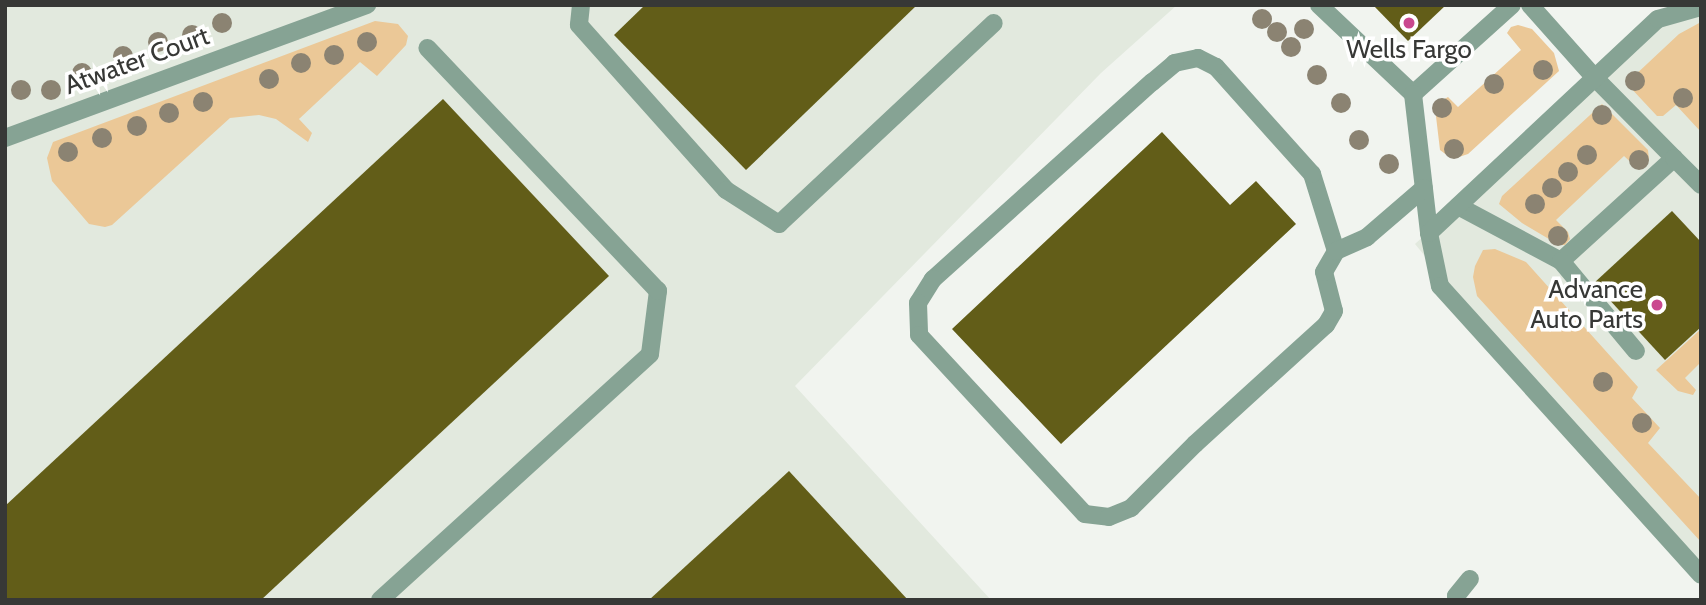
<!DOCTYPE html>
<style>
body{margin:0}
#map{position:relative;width:1706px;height:605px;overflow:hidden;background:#f1f4ef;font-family:Cabin,sans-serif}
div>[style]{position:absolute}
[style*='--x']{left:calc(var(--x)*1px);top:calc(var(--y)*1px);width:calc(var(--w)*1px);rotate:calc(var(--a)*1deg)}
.built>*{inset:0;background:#e2e9de}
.green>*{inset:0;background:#ebc897}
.building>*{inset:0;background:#625d18}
.minor>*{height:18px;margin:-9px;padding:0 9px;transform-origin:9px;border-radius:9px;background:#86a394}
.trees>*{width:20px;height:20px;margin:-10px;border-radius:50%;background:#8b8372}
.dots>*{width:19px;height:19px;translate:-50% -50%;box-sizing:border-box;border:4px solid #fff;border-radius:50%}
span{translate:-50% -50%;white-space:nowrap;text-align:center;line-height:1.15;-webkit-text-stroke:7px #fff;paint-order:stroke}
.poi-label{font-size:26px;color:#373836}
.right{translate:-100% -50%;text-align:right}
.street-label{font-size:26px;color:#373836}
.frame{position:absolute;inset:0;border:7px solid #373836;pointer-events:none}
</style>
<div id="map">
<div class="built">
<div style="clip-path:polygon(5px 5px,1177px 5px,1101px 73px,795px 386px,991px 600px,5px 600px)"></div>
<div style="clip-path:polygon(1676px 5px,1701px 5px,1701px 568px,1570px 433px,1415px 244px)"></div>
</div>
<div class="green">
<div style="clip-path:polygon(375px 21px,398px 24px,408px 36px,406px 45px,377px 76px,360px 62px,299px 119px,312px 133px,308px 142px,276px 119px,259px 115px,230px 118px,112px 225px,105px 227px,89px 224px,52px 181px,47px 158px,53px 142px)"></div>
<div style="clip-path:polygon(1701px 22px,1701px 132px,1676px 105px,1663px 116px,1657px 116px,1628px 85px,1632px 78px,1679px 34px)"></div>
<div style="clip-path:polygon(1518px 25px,1532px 29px,1554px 53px,1559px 71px,1468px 154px,1456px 158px,1448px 156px,1440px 150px,1435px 108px,1438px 103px,1448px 97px,1458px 107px,1521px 50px,1507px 33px,1511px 27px)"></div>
<div style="clip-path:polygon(1602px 104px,1648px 150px,1649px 160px,1645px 167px,1638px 169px,1624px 156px,1556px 220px,1568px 232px,1570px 239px,1565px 245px,1559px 245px,1522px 223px,1499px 204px,1502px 196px)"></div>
<div style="clip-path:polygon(1495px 249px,1526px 262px,1638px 387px,1632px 398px,1660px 428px,1648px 443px,1701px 499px,1701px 542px,1477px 296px,1473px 277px,1475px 266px,1483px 250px)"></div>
<div style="clip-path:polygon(1701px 329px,1701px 362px,1685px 378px,1696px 390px,1693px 395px,1678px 391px,1656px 370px)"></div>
</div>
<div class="building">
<div style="clip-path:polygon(645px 5px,917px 5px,746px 170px,614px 35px)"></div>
<div style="clip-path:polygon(1373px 5px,1446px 5px,1408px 41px)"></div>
<div style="clip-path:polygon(443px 99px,609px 276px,261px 600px,5px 600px,5px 506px)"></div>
<div style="clip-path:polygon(1162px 132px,1230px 205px,1256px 181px,1296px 224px,1061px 444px,952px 329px)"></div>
<div style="clip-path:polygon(1672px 211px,1701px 242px,1701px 327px,1665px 360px,1594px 283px)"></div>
<div style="clip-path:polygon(789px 471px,908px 600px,649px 600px)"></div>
</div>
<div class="minor">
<div style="--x:581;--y:5;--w:20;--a:96"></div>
<div style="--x:579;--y:25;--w:221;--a:48.3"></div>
<div style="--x:726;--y:190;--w:63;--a:32.7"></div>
<div style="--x:779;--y:224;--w:294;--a:-43.1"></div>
<div style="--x:1319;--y:5;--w:129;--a:43.4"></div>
<div style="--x:1413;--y:94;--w:133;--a:-42"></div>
<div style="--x:1530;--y:5;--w:98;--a:48.3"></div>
<div style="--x:1595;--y:78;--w:112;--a:45.4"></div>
<div style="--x:1413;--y:94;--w:140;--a:83.4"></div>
<div style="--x:1429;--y:233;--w:54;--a:78.3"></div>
<div style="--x:1440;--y:286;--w:389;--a:47.9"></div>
<div style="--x:5;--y:138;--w:386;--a:-20.2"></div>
<div style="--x:1458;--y:206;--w:117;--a:28.1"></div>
<div style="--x:1561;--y:261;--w:153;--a:-42.3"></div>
<div style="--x:1674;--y:158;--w:38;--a:45"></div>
<div style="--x:1429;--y:233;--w:313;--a:-43.1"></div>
<div style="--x:1658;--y:19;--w:45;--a:-15.6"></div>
<div style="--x:1336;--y:251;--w:81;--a:-107.3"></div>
<div style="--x:1312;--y:174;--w:144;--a:-131.9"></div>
<div style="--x:1216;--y:67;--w:20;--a:-153"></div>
<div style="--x:1198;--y:58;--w:24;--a:168"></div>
<div style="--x:1175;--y:63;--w:30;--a:140"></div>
<div style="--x:1152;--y:82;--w:295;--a:138"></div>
<div style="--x:933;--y:279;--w:28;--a:122"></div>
<div style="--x:918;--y:303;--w:32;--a:88"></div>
<div style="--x:919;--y:335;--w:244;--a:47.2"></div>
<div style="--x:1085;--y:514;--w:24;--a:7"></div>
<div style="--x:1109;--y:517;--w:24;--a:-22"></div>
<div style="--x:1131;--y:508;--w:91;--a:-45"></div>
<div style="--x:1195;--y:444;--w:177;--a:-42.3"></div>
<div style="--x:1326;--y:325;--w:16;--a:-60"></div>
<div style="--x:1334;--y:311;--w:40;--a:-104.4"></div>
<div style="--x:1324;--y:272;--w:24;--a:-60"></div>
<div style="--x:1336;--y:251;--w:34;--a:-24"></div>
<div style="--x:1367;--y:237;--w:75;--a:-40.7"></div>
<div style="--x:1561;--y:261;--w:117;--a:50.2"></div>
<div style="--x:380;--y:600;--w:365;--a:-42.3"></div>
<div style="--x:650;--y:354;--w:64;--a:-82.8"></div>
<div style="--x:658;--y:291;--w:335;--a:-133.5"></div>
<div style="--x:1457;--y:600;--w:4;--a:-104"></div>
<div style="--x:1456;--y:596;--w:22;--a:-51"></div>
</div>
<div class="trees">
<div style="left:1262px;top:19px"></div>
<div style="left:222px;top:23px"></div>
<div style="left:1304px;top:29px"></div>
<div style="left:1277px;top:32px"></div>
<div style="left:192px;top:35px"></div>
<div style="left:158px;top:42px"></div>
<div style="left:367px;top:42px"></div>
<div style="left:1291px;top:47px"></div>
<div style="left:334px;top:55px"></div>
<div style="left:123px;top:56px"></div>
<div style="left:301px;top:63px"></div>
<div style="left:1543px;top:70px"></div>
<div style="left:82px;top:73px"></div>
<div style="left:1317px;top:75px"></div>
<div style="left:269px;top:79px"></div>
<div style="left:1635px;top:81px"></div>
<div style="left:1494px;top:84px"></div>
<div style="left:21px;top:90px"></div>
<div style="left:51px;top:90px"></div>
<div style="left:1683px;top:98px"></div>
<div style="left:203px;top:102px"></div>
<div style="left:1341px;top:103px"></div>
<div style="left:1442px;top:108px"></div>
<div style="left:169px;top:113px"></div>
<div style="left:1602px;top:115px"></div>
<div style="left:137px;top:126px"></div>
<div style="left:102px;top:138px"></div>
<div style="left:1359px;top:140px"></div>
<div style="left:1454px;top:149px"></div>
<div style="left:68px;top:152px"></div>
<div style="left:1587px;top:155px"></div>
<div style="left:1639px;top:160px"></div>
<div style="left:1389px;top:164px"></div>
<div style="left:1568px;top:172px"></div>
<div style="left:1552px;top:188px"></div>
<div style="left:1535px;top:204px"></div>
<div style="left:1558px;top:236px"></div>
<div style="left:1603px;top:382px"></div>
<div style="left:1642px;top:423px"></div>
</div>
<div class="dots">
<div style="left:1409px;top:23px;background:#ca488f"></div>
<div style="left:1657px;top:305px;background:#ca488f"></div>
</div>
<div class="poi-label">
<span style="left:1409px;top:50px">Wells Fargo</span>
<span class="right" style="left:1643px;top:305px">Advance<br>Auto Parts</span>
</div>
<div class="street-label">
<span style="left:137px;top:61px;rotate:-20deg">Atwater Court</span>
</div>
<div class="frame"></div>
</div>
